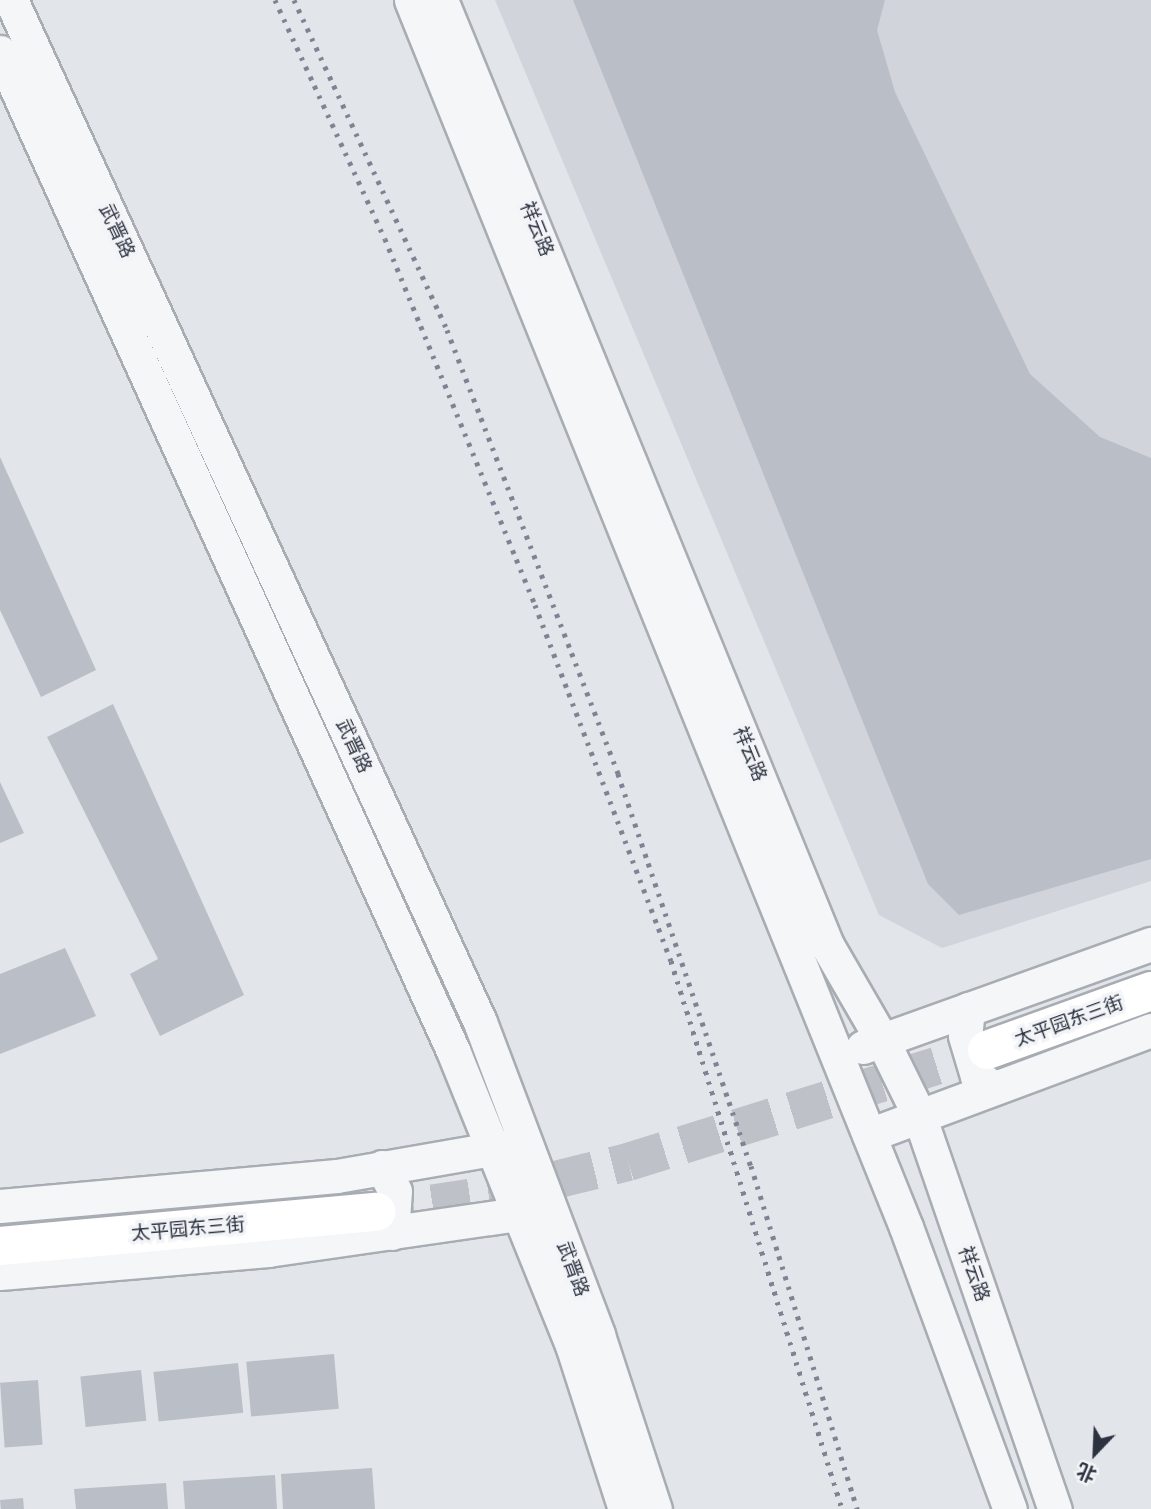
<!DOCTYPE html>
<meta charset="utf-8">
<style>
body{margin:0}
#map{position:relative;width:1151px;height:1509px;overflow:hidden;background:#e2e5e9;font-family:"Work Sans","Noto Sans SC",sans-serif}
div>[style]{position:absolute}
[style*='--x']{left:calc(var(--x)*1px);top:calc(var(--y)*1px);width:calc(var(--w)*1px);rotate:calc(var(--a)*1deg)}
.built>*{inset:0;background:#d1d4db}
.building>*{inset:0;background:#babec6;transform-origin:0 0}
.secondary-tunnel>*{height:38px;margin-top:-19px;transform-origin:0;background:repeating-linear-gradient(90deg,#bec1c7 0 38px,transparent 0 57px)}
.roads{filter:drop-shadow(2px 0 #a8acb3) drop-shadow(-2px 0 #a8acb3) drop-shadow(0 2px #a8acb3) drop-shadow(0 -2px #a8acb3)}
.tertiary>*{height:33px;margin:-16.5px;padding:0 16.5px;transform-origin:16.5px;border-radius:16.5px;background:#f5f6f8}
.secondary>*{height:38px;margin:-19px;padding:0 19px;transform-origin:19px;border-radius:19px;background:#fff}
.rail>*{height:5px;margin-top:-2.5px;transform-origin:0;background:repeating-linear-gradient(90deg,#7d8392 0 3.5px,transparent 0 10.5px)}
span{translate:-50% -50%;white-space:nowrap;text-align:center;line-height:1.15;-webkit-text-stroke:7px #f2f4f7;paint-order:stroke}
.street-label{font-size:19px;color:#2c3240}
.north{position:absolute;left:1060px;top:1418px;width:70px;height:70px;-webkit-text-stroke:5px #f2f4f7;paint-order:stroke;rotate:203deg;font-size:19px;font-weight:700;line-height:28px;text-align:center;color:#2c3240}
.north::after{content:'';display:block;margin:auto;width:24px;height:32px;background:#2c3240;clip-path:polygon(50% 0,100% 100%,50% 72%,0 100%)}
</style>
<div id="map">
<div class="built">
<div style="clip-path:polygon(495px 0,1151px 0,1151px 881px,942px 948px,879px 915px)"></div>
</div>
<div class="building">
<div style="clip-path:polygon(573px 0,885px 0,877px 30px,895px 92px,1030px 374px,1100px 437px,1151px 458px,1151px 859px,959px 915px,928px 884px)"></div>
<div style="clip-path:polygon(0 457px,96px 670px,41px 697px,0 610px)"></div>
<div style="clip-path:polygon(113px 704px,244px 995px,160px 1036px,130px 974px,158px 959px,47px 737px)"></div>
<div style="clip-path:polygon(0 782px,24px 833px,0 843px)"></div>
<div style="clip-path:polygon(65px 948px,96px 1016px,0 1054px,0 974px)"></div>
<div style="left:334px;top:1354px;width:55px;height:88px;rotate:85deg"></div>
<div style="left:238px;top:1363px;width:50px;height:85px;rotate:84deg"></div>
<div style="left:141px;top:1370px;width:51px;height:61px;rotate:84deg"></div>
<div style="left:38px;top:1380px;width:65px;height:38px;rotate:86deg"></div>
<div style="clip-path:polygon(372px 1468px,375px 1509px,283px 1509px,281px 1474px)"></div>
<div style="clip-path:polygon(275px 1475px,277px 1509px,185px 1509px,183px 1481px)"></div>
<div style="clip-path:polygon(166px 1483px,168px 1509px,76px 1509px,74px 1489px)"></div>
<div style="left:23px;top:1498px;width:11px;height:23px;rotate:85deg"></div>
</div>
<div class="secondary-tunnel">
<div style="--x:376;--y:1212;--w:127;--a:-8.6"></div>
<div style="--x:502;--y:1193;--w:130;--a:-13.8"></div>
<div style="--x:628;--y:1162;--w:376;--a:-17.3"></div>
</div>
<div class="roads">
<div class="tertiary">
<div style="--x:11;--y:0;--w:1124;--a:65.35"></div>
<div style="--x:480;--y:1022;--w:335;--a:69.3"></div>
<div style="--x:598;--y:1335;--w:183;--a:71.9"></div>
<div style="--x:411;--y:0;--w:1323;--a:68.03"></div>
<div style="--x:906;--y:1227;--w:301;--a:69.8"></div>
<div style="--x:441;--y:0;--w:1021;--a:67.78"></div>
<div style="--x:827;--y:945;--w:110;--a:59.9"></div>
<div style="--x:882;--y:1040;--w:84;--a:63.7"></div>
<div style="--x:919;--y:1115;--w:417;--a:71"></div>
<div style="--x:0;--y:52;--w:1099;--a:65.6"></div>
<div style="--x:454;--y:1053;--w:315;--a:68"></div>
<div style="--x:572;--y:1345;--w:172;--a:72.1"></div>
<div style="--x:968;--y:1009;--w:27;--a:96"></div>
<div style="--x:965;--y:1036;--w:42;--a:73.3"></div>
<div style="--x:977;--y:1076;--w:20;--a:37"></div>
<div style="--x:863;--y:1047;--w:306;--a:-19.7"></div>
<div style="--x:869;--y:1135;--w:301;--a:-20.4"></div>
<div style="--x:382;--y:1167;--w:27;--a:62"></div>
<div style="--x:395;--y:1191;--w:42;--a:94.1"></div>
<div style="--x:0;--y:1206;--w:338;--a:-5.1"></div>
<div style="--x:337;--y:1176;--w:180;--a:-9.9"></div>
<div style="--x:0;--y:1273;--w:269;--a:-4.9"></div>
<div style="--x:268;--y:1250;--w:275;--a:-8.2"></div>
</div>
<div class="secondary">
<div style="--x:987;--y:1050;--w:174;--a:-19.8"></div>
<div style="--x:0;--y:1246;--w:378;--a:-5.2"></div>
</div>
</div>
<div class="rail">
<div style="--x:275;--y:0;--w:263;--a:65.3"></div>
<div style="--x:385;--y:239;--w:396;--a:67.7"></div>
<div style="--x:535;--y:605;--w:381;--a:69.1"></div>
<div style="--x:671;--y:961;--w:574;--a:72.67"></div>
<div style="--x:294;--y:0;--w:364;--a:65.1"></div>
<div style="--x:447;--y:330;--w:476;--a:68.9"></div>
<div style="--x:618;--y:774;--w:414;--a:71.3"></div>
<div style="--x:751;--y:1166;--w:359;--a:72.8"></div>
</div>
<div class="street-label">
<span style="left:537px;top:229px;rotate:68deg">祥云路</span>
<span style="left:117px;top:231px;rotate:65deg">武晋路</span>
<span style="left:354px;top:746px;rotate:65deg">武晋路</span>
<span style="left:750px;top:754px;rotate:68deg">祥云路</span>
<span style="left:1069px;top:1021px;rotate:-20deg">太平园东三街</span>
<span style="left:188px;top:1229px;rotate:-5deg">太平园东三街</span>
<span style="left:573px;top:1269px;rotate:70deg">武晋路</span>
<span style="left:974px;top:1274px;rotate:71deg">祥云路</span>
</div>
<div class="north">北</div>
</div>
